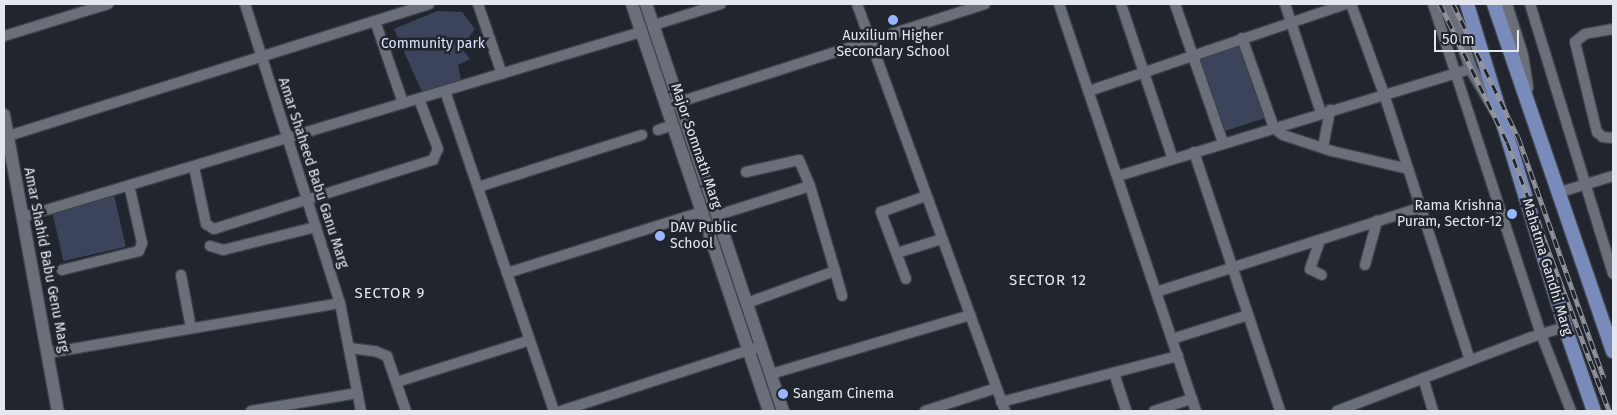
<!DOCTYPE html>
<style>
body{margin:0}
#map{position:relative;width:1617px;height:415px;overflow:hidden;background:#21252e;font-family:"Fira Sans",sans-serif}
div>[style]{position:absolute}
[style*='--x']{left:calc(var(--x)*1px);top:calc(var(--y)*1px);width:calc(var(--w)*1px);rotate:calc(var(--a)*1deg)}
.green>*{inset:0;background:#3b445b;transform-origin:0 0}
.roads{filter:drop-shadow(1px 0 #3e424a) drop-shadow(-1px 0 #3e424a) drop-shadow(0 1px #3e424a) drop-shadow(0 -1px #3e424a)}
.minor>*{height:10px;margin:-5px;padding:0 5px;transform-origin:5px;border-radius:5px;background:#6a6f7a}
.tertiary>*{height:12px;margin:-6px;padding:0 6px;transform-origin:6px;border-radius:6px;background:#6a6f7a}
.primary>*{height:14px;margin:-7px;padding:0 7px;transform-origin:7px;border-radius:7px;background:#788bba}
.rail>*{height:5px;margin-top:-2.5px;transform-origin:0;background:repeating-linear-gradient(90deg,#21252e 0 9px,#92959d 0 18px);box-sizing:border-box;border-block:1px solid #92959d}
.dots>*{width:14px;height:14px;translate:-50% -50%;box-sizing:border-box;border:2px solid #21252e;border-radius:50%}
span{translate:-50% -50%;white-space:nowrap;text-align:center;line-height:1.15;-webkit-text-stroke:5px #21252e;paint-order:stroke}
.poi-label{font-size:14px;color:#e4e7ee}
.right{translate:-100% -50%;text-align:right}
.left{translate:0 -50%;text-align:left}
.park-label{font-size:14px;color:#d8e3fc}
.street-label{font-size:14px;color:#e4e7ee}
.neighbourhood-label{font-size:15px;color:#e4e7ee;letter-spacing:1px}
.frame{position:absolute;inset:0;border:5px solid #e4e7ee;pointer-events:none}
.scale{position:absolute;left:1434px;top:30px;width:85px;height:22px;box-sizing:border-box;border:2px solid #e4e7ee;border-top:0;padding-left:6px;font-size:15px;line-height:18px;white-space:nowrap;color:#e4e7ee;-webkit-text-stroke:4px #21252e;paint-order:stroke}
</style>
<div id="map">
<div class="green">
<div style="clip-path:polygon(437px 11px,462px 12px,475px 29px,469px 37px,471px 44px,462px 49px,470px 59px,458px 65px,461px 80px,422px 92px,394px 29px)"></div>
<div style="left:1240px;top:43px;width:79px;height:43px;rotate:72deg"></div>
<div style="left:114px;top:195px;width:53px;height:64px;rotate:77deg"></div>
</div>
<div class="roads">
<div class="minor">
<div style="--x:245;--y:4;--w:314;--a:72.4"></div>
<div style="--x:340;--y:303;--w:110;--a:79"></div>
<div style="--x:478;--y:4;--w:74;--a:71.1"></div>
<div style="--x:857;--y:4;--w:433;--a:70"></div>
<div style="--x:1059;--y:4;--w:429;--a:71.4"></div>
<div style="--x:1121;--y:4;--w:163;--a:71.5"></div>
<div style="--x:1175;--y:4;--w:147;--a:70.9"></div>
<div style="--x:1285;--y:4;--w:115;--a:71.7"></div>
<div style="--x:1351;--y:4;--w:96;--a:69.9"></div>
<div style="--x:1384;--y:94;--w:280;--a:72.1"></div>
<div style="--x:1433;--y:4;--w:347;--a:71.9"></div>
<div style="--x:1541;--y:334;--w:83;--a:68.7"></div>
<div style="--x:1530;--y:4;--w:282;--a:72.9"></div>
<div style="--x:375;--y:21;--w:87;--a:71.1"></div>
<div style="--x:654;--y:25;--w:70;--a:-17.4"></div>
<div style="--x:1613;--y:29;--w:28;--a:170"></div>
<div style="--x:1585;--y:34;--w:13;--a:141"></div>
<div style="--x:1575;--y:42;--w:93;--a:76.3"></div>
<div style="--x:1597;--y:132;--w:8;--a:40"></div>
<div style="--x:1603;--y:137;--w:10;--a:6"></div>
<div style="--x:4;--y:36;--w:109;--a:-17.1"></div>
<div style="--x:1242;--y:38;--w:96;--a:70.4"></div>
<div style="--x:1274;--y:128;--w:11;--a:38"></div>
<div style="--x:1283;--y:135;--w:52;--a:18.1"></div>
<div style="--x:1332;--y:151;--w:78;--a:13.3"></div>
<div style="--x:445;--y:91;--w:338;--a:71.2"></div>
<div style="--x:1089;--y:91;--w:271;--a:-18.7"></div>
<div style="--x:667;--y:106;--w:334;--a:-17.8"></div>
<div style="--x:658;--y:130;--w:16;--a:-18"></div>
<div style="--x:8;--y:136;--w:441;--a:-17.4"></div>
<div style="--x:1323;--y:147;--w:38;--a:-79"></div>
<div style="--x:1194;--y:152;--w:273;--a:71.6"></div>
<div style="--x:194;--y:167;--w:58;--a:78.1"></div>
<div style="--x:206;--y:224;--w:9;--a:32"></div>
<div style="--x:214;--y:229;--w:230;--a:-17.5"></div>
<div style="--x:433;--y:160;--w:12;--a:-66"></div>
<div style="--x:438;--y:149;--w:53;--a:-110.8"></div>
<div style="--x:746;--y:172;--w:54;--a:-12.8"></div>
<div style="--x:799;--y:160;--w:28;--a:67"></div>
<div style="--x:1118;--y:176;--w:369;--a:-16.9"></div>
<div style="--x:478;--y:187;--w:172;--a:-17.6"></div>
<div style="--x:1557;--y:193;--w:59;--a:-16.9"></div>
<div style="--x:718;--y:215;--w:96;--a:-17.5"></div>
<div style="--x:810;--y:186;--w:89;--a:73.6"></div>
<div style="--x:23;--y:217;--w:645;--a:-16.67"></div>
<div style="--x:1320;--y:240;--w:31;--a:109"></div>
<div style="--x:1310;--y:269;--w:13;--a:27"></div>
<div style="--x:210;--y:246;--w:14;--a:17"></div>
<div style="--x:223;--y:250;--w:96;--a:-13.9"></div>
<div style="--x:897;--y:253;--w:47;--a:-17.3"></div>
<div style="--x:1365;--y:265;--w:46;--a:-74.7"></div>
<div style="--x:62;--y:270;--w:79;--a:-13.9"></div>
<div style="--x:139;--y:251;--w:9;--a:-69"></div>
<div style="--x:142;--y:243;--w:59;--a:-102.6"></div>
<div style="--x:507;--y:273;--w:204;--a:-17.4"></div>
<div style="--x:181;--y:275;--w:54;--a:79.3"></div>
<div style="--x:906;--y:279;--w:72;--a:-110.5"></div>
<div style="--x:881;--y:212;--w:48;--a:-19.6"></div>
<div style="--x:1156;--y:292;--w:277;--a:-17.7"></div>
<div style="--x:747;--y:303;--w:94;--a:-20"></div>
<div style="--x:835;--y:271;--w:26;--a:74"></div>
<div style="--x:1172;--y:339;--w:80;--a:-17.5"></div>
<div style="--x:349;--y:348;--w:26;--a:7"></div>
<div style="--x:375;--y:351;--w:13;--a:23"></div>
<div style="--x:387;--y:356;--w:58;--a:70.9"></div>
<div style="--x:48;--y:353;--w:296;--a:-9.7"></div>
<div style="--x:1114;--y:373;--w:40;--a:72"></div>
<div style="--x:771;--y:374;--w:208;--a:-16.5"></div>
<div style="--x:1423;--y:378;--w:34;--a:73"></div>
<div style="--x:397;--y:382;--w:139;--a:-17.5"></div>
<div style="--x:1001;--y:402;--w:183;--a:-14.6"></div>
<div style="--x:251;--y:411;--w:108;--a:-9.6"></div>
<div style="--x:561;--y:411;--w:204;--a:-18"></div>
<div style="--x:925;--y:411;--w:75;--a:-17.9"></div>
<div style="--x:1154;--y:411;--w:40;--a:-18"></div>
<div style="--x:1337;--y:411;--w:209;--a:-20.8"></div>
<div style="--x:1532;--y:337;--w:34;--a:-17"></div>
</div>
<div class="tertiary">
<div style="--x:632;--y:4;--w:429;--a:71.4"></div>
<div style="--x:646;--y:4;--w:429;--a:71.4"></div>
<div style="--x:1449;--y:4;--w:69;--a:71.3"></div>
<div style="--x:1471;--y:69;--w:49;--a:59.2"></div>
<div style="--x:1506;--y:4;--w:53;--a:72.6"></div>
<div style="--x:1522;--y:55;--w:33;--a:81"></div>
<div style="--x:4;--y:115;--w:301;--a:79.7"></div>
</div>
<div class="primary">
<div style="--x:1467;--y:4;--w:338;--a:73.1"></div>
<div style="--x:1565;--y:327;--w:89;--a:71"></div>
<div style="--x:1494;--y:4;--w:367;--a:71.1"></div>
</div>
</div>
<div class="rail">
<div style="--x:1440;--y:4;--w:153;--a:64.1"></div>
<div style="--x:1507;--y:142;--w:288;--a:69.2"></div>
<div style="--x:1453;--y:4;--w:148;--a:64"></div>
<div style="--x:1518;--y:137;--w:256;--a:70.4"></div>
</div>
<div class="dots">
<div style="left:893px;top:20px;background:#98b5fd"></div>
<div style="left:1512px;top:214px;background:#98b5fd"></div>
<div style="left:660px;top:236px;background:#98b5fd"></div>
<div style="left:783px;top:394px;background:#98b5fd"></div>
</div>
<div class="poi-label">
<span style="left:893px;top:44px">Auxilium Higher<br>Secondary School</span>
<span class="right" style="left:1502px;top:214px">Rama Krishna<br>Puram, Sector-12</span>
<span class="left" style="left:670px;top:236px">DAV Public<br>School</span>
<span class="left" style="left:793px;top:394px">Sangam Cinema</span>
</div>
<div class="park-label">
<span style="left:433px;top:44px">Community park</span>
</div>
<div class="street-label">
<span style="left:696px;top:146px;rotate:71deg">Major Somnath Marg</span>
<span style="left:313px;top:173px;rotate:72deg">Amar Shaheed Babu Ganu Marg</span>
<span style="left:46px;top:260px;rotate:79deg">Amar Shahid Babu Genu Marg</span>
<span style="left:1547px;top:267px;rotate:73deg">Mahatma Gandhi Marg</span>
</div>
<div class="neighbourhood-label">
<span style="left:1048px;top:281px">SECTOR 12</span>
<span style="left:390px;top:294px">SECTOR 9</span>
</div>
<div class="frame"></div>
<div class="scale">50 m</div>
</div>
